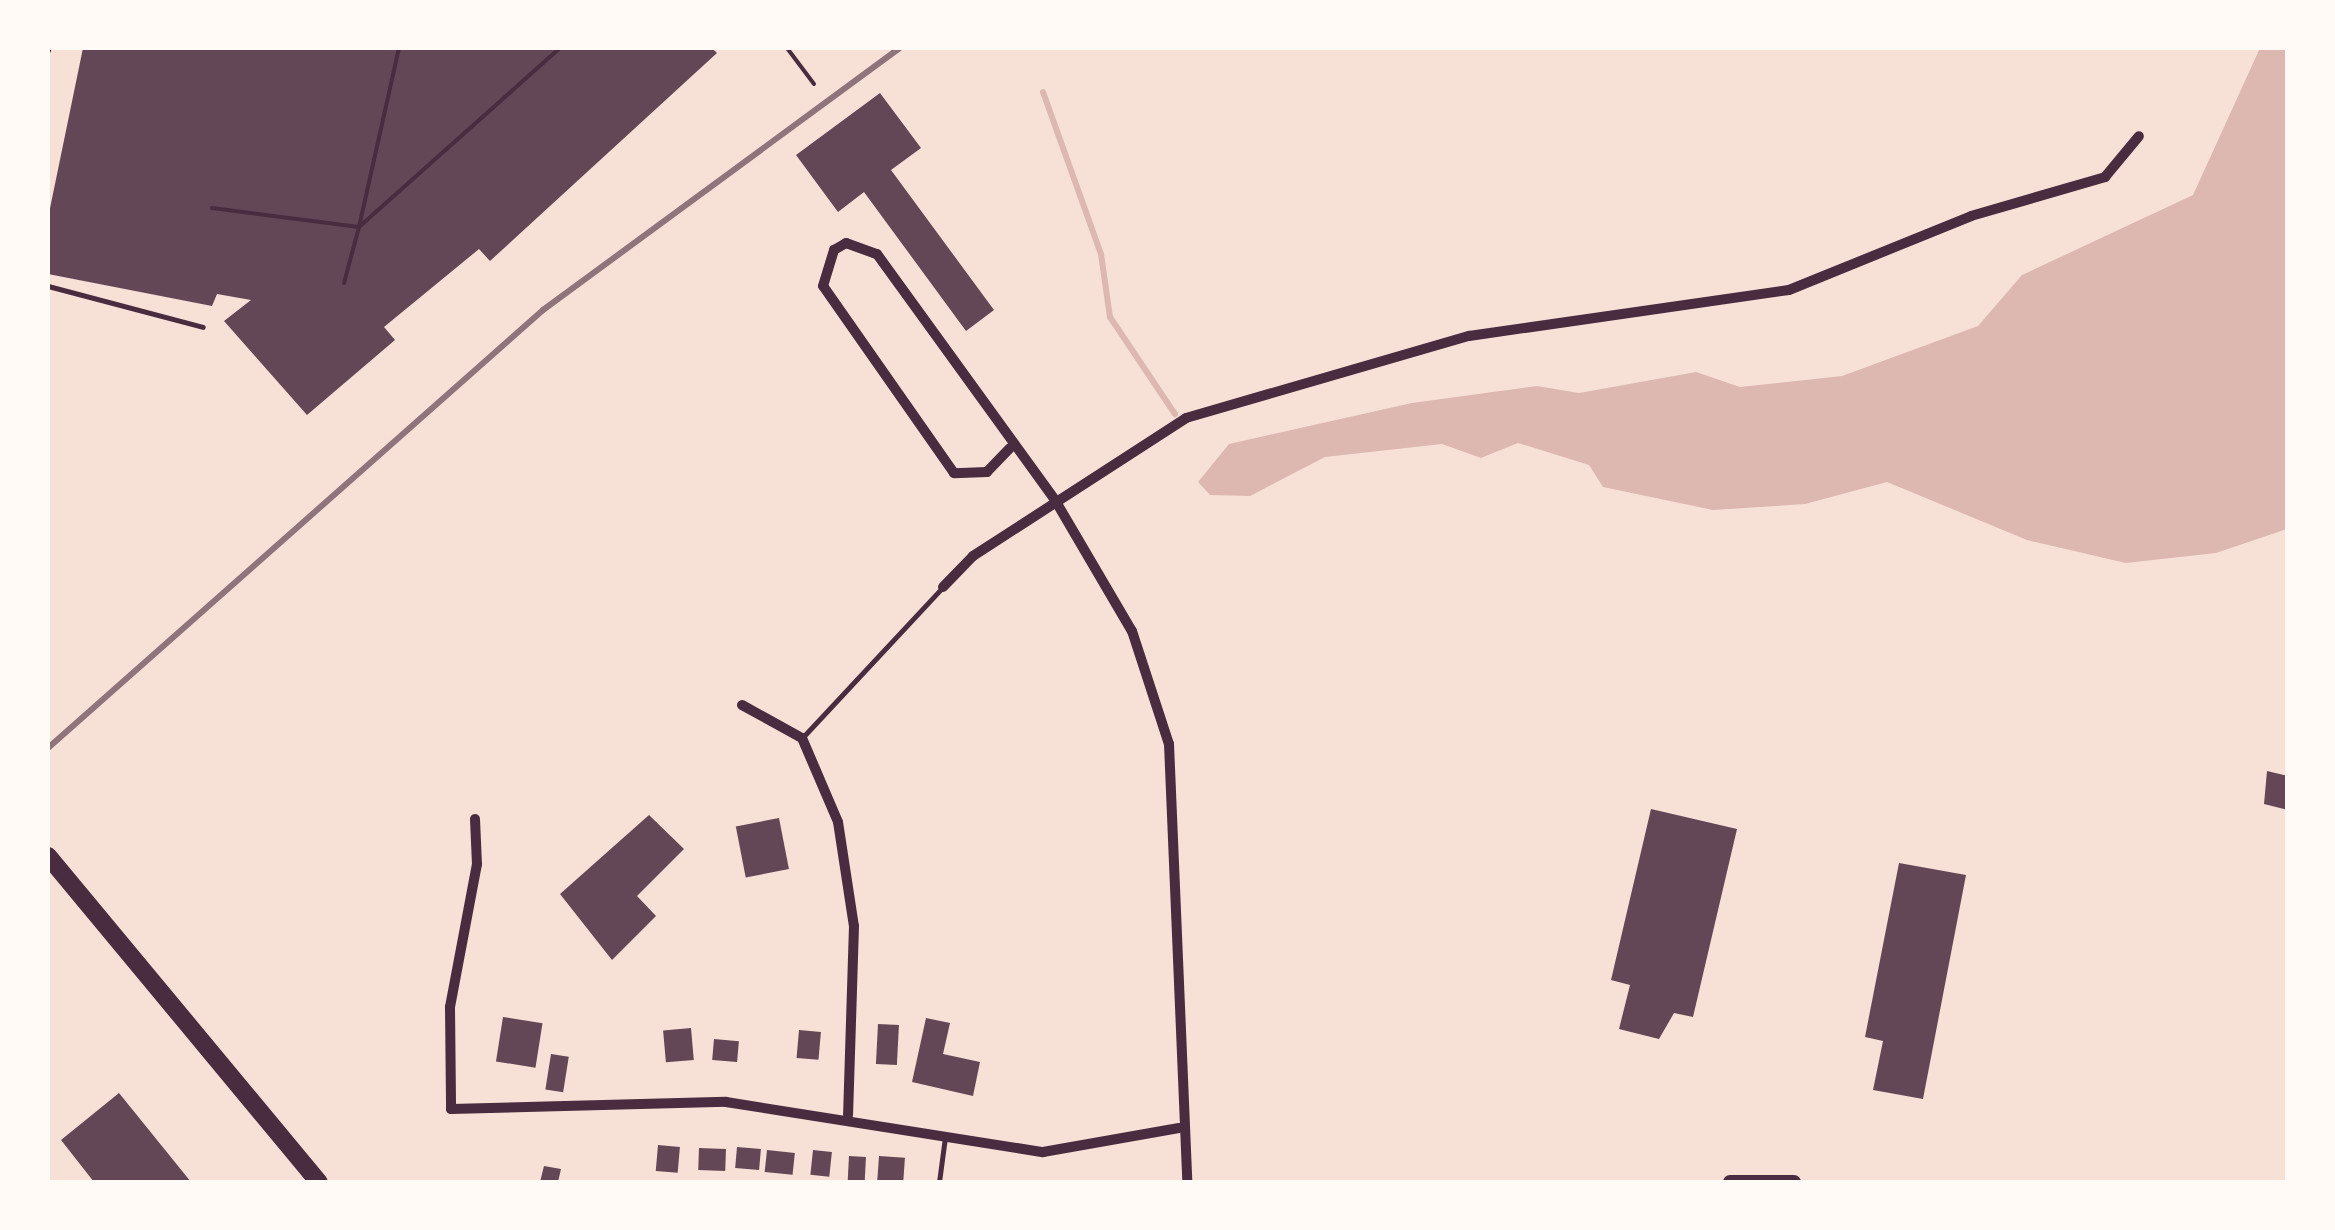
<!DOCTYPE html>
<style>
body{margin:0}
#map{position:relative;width:2335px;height:1230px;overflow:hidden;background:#f7e1d7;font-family:"Sofia Sans Condensed",sans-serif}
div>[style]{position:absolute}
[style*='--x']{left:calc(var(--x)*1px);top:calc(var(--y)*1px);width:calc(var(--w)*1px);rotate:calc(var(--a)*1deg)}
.water>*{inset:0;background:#dcb8b0}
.stream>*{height:6px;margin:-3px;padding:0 3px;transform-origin:3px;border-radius:3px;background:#dcb8b0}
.building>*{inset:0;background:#644757;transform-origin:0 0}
.path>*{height:4px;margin:-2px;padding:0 2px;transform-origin:2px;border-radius:2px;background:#4a2c40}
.service>*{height:5px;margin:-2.5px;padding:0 2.5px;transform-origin:2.5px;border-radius:2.5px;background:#4a2c40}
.minor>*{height:10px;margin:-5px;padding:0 5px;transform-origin:5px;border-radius:5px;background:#4a2c40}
.tertiary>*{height:14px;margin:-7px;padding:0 7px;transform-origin:7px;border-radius:7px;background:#4a2c40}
.trunk>*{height:18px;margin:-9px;padding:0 9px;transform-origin:9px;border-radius:9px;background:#4a2c40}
.rail>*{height:6px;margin:-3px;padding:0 3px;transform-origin:3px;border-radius:3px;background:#8f747c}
span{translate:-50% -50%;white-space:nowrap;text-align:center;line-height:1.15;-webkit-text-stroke:9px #fffaf5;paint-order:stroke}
.frame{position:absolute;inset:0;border:50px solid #fffaf5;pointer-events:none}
</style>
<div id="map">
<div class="water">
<div style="clip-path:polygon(2260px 48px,2287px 48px,2287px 529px,2216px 553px,2126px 563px,2027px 540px,1887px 482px,1805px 504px,1713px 510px,1603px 487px,1589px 465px,1518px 443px,1481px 458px,1442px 444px,1325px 457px,1250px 496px,1210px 495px,1198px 482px,1229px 444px,1412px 403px,1537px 386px,1579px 393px,1696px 372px,1740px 387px,1842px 376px,1978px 326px,2022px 275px,2193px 195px)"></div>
</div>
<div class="stream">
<div style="--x:1043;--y:92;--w:172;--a:70.3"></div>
<div style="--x:1101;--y:254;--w:64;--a:81.9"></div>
<div style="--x:1110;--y:317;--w:117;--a:56.2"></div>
</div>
<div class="building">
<div style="clip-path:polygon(83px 48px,712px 48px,717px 53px,490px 261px,479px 249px,384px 327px,395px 340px,307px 415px,224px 321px,251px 300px,217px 294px,212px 306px,48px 274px,48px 218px)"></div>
<div style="clip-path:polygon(880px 93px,921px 148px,891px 170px,994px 310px,966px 331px,864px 192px,838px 212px,796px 155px)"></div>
<div style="clip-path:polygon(2267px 771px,2288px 776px,2288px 810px,2264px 804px)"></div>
<div style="clip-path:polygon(1651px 809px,1737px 829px,1693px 1017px,1674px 1013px,1659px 1039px,1619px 1029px,1630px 985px,1611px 980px)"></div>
<div style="clip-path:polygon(649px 815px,684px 849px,637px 896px,656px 916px,612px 960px,560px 894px)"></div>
<div style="left:779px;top:818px;width:52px;height:44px;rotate:79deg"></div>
<div style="clip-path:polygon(1899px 863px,1966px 875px,1923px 1099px,1873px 1090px,1883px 1041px,1865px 1037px)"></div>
<div style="left:503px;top:1017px;width:40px;height:45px;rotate:9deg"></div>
<div style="clip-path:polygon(926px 1018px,950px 1023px,943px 1054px,980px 1062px,973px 1096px,912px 1082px)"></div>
<div style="left:878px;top:1024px;width:21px;height:40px;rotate:3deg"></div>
<div style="left:691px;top:1028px;width:32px;height:28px;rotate:85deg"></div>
<div style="left:799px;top:1030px;width:22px;height:28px;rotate:5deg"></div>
<div style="left:714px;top:1039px;width:25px;height:21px;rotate:5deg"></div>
<div style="left:551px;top:1054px;width:18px;height:36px;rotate:9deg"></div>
<div style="clip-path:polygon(119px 1093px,191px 1182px,94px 1182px,61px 1140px)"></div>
<div style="left:658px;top:1145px;width:22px;height:26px;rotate:5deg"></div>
<div style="left:737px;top:1147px;width:24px;height:21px;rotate:5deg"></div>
<div style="left:699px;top:1148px;width:27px;height:22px;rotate:2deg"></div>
<div style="left:767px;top:1150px;width:28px;height:22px;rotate:6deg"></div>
<div style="left:813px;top:1150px;width:19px;height:25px;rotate:6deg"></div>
<div style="left:849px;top:1156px;width:17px;height:26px;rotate:3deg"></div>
<div style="left:879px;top:1156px;width:26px;height:26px;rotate:4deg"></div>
<div style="clip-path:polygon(544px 1166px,561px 1169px,558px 1182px,540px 1182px)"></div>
</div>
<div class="path">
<div style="--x:787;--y:48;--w:45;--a:53.1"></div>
<div style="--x:212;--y:208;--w:148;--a:7.4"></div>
<div style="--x:359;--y:227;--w:183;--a:-77.4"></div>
<div style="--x:344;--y:283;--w:58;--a:-75"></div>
<div style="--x:359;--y:227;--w:269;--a:-41.7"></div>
</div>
<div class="service">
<div style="--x:48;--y:50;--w:2;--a:-90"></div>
<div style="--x:48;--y:286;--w:160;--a:14.8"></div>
<div style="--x:802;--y:738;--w:207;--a:-47"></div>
<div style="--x:939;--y:1182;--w:45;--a:-82.4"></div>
</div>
<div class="minor">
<div style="--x:1010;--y:448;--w:33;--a:134"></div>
<div style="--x:987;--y:472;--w:33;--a:178"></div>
<div style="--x:954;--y:473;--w:228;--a:-125"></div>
<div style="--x:823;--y:286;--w:38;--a:-73"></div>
<div style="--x:834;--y:250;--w:14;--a:-30"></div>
<div style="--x:846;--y:243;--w:33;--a:20"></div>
<div style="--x:877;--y:254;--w:304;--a:54.1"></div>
<div style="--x:1055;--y:500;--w:152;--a:59.6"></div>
<div style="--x:1132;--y:631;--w:119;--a:71.9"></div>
<div style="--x:1169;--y:744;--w:438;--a:87.6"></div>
<div style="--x:943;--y:587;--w:43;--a:-45.9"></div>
<div style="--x:973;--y:556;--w:254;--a:-32.9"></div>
<div style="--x:1186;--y:418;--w:295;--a:-16.2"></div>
<div style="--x:1469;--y:336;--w:323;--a:-8.2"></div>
<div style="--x:1789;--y:290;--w:196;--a:-22.1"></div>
<div style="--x:1971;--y:216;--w:140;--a:-16.2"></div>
<div style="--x:2105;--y:177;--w:53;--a:-50.3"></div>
<div style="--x:742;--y:705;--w:68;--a:28.8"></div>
<div style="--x:802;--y:738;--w:91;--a:66.8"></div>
<div style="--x:838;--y:822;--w:105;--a:81.3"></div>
<div style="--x:854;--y:926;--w:189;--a:91.8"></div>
<div style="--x:475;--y:819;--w:45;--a:87.5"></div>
<div style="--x:477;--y:864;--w:146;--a:100.7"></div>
<div style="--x:450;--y:1007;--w:102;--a:89.4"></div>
<div style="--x:451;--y:1109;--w:275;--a:-1.5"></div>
<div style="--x:726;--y:1102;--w:321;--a:9"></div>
<div style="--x:1043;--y:1152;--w:138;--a:-10"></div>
</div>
<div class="tertiary">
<div style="--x:1730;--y:1182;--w:64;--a:0"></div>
</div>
<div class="trunk">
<div style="--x:48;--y:856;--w:424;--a:50.3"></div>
</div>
<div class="rail">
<div style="--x:48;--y:748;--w:661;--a:-41.5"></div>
<div style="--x:543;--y:310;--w:443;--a:-36.3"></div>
</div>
<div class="frame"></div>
</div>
